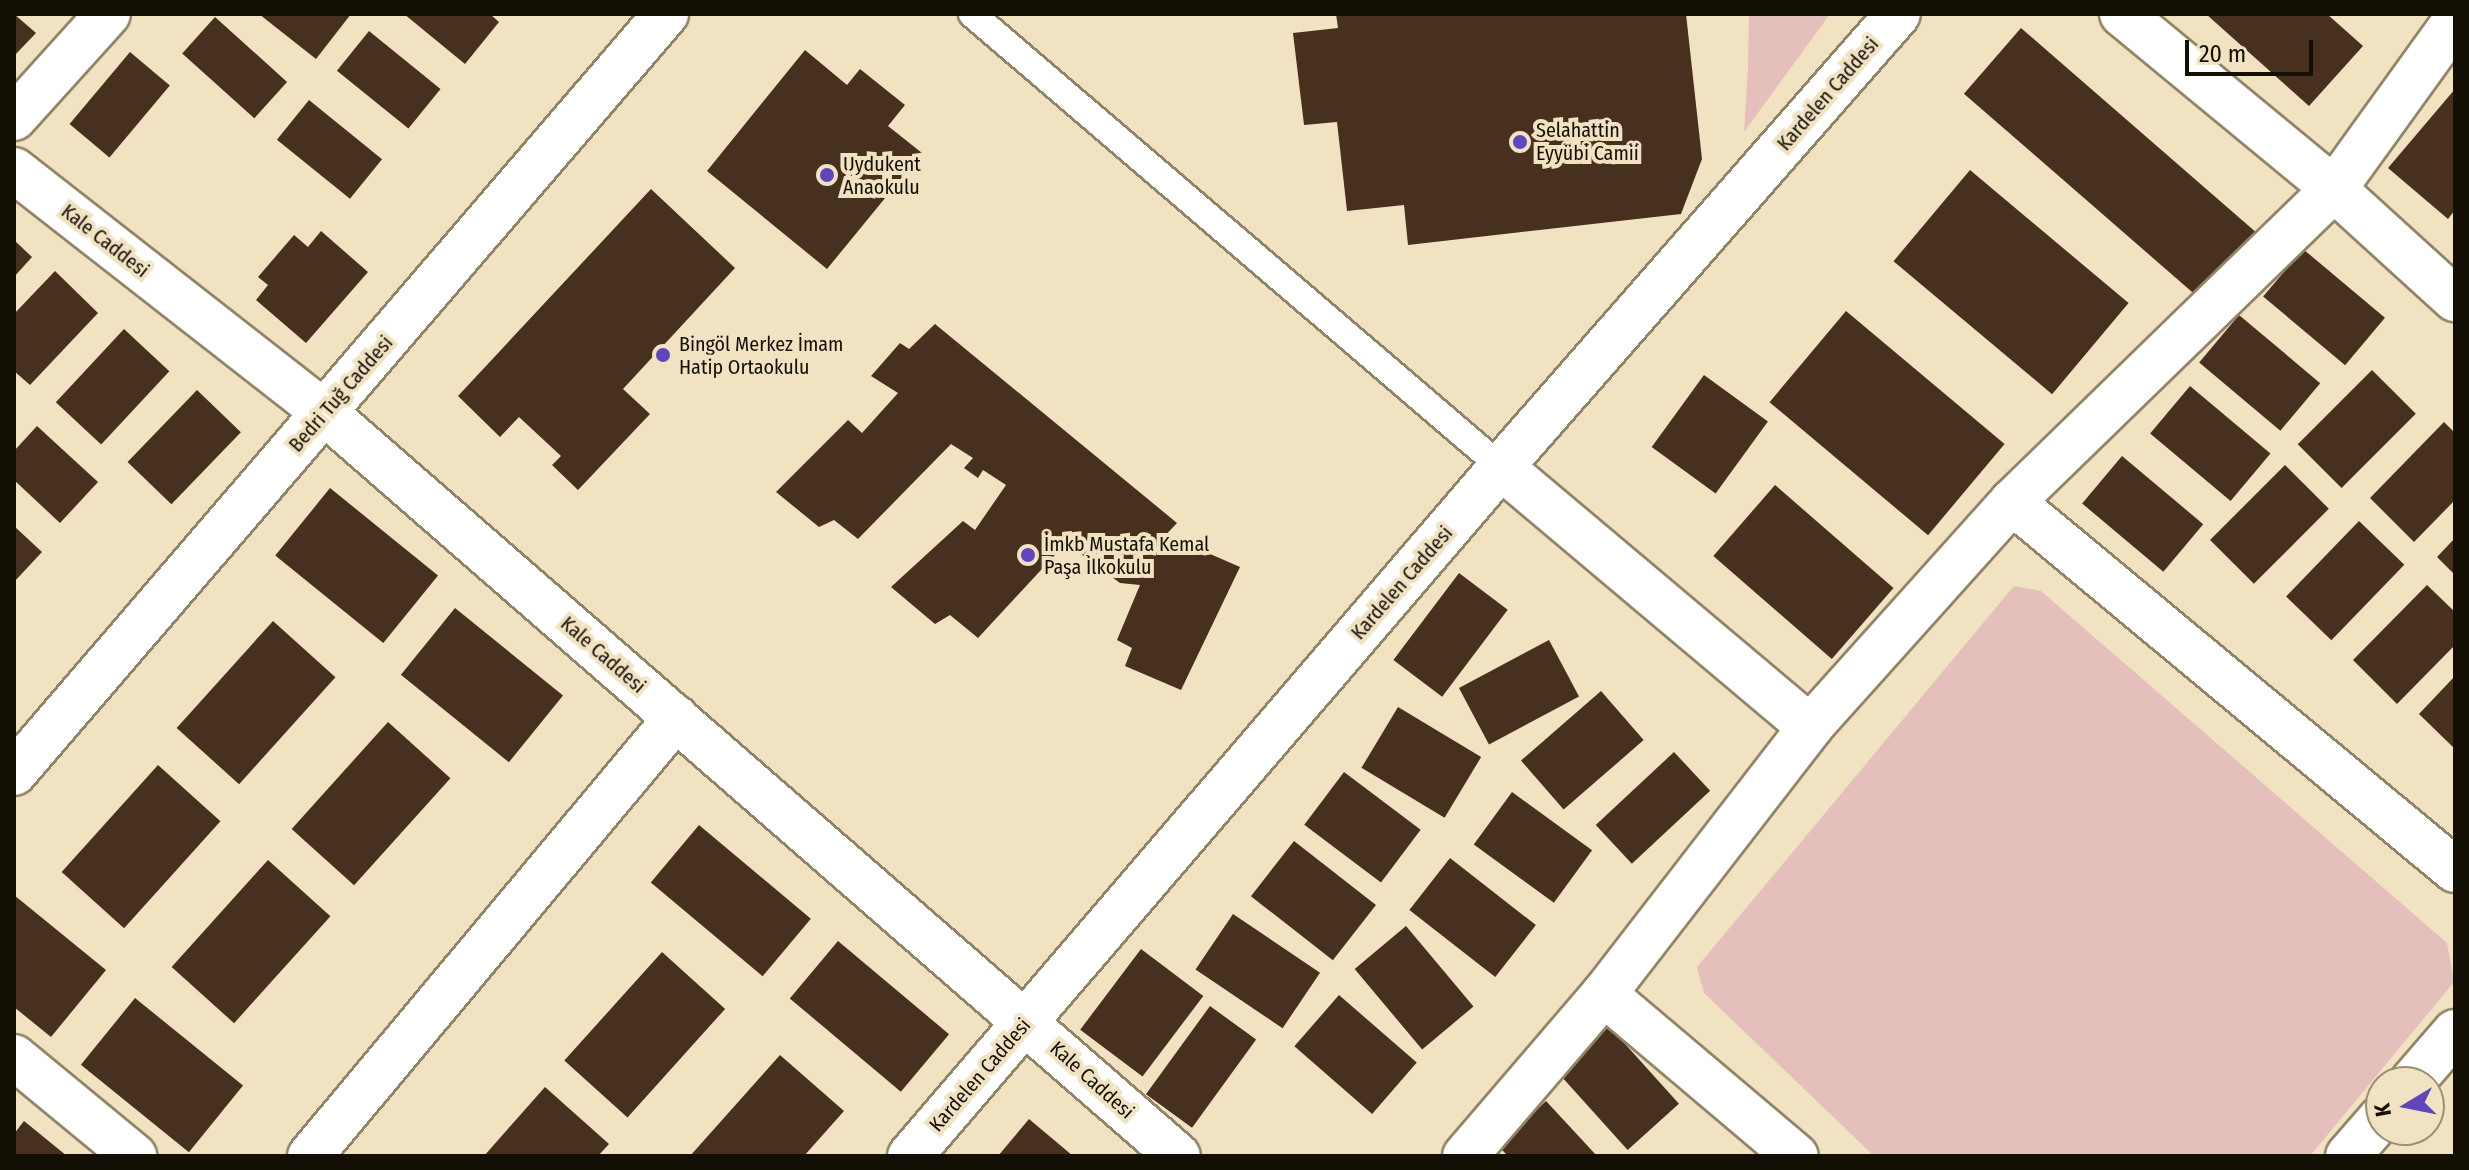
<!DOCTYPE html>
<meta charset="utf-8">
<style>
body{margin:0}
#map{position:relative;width:2469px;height:1170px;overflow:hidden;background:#f1e2c2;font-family:"Fira Sans Condensed",sans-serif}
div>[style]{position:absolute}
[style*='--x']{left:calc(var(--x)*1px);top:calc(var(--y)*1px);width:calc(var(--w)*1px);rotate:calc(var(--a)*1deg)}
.green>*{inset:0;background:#e4bfbc}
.building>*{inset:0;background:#48301f;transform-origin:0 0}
.roads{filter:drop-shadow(2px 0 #928467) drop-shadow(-2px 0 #928467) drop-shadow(0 2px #928467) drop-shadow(0 -2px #928467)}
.service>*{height:26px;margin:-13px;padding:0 13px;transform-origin:13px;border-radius:13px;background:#fff}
.minor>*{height:44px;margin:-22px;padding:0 22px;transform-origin:22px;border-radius:22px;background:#fff}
.dots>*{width:22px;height:22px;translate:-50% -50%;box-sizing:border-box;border:4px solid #f1e2c2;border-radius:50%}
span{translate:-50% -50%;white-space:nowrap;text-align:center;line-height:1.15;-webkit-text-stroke:8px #f1e2c2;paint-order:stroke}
.street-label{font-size:20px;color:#140f05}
.poi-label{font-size:20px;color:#140f05}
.left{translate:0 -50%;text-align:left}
.frame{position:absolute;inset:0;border:16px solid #140f05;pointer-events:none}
.north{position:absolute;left:2365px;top:1066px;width:80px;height:80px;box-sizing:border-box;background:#f1e2c2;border:2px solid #998e76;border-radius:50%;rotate:260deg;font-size:22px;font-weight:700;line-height:32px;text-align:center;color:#140f05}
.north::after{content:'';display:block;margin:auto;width:28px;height:36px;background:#6145bd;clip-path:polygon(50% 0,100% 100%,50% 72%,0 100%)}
.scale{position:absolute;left:2185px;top:40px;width:128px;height:36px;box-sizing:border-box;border:4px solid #140f05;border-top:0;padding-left:10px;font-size:24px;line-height:28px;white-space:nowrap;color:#140f05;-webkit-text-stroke:6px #f1e2c2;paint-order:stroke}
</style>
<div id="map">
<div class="green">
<div style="clip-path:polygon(1749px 14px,1830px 14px,1744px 132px,1748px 68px)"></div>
<div style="clip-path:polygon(2014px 586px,2041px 591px,2447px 943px,2454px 982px,2310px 1156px,1874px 1156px,1704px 993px,1697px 967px)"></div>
</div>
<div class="building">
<div style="clip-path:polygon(14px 14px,36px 33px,14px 56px)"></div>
<div style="clip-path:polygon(259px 14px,351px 14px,316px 59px)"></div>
<div style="clip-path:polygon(404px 14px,490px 14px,499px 22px,465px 64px)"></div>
<div style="clip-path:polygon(1336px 14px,1686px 14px,1702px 159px,1681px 214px,1408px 245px,1404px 205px,1347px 211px,1337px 122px,1304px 125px,1293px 33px,1338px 28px)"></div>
<div style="clip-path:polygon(2206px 14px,2327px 14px,2363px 46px,2309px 106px)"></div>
<div style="left:215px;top:17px;width:97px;height:49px;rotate:42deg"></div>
<div style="left:2021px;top:28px;width:311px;height:87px;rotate:41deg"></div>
<div style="left:369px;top:31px;width:92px;height:51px;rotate:39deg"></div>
<div style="clip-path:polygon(805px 50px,847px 85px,860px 69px,905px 105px,888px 126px,922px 153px,827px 269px,707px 171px)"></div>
<div style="left:130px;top:52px;width:52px;height:94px;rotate:40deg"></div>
<div style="clip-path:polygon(2455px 89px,2455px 210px,2448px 219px,2388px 168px)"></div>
<div style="left:309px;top:100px;width:94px;height:51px;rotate:39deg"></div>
<div style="left:1970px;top:170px;width:207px;height:119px;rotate:40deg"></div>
<div style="clip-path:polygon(651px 189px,735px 268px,623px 389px,650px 414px,578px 490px,552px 465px,561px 456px,519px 417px,500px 437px,458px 396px)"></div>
<div style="clip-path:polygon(321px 231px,368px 272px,306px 343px,256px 300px,268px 285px,258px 277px,294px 235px,308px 247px)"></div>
<div style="clip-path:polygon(14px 240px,32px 257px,14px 277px)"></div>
<div style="left:2303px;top:249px;width:107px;height:62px;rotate:40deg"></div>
<div style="clip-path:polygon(55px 271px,98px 313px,30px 385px,14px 371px,14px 314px)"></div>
<div style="left:1846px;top:311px;width:207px;height:119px;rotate:40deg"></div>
<div style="left:2239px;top:315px;width:106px;height:62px;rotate:40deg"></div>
<div style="clip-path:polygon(935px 324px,1177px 523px,1160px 541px,1173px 551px,1178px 540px,1240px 567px,1181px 690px,1125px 666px,1132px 648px,1117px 640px,1140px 585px,1120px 583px,1066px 543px,978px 638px,950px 615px,935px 624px,891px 587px,963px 521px,975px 530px,1006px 485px,983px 470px,978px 478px,964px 468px,973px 458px,951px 444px,858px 539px,834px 520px,819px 527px,776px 492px,848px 420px,862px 433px,898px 393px,871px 376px,900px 343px,909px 349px)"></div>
<div style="left:124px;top:329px;width:62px;height:100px;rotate:43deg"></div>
<div style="left:2372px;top:370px;width:62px;height:105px;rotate:45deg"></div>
<div style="left:1704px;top:375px;width:79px;height:89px;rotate:36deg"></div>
<div style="left:2190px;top:386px;width:105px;height:62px;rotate:40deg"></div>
<div style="left:197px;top:390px;width:61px;height:100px;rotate:44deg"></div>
<div style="clip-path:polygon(2444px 422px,2455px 433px,2455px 500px,2414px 542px,2370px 498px)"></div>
<div style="clip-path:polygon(37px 426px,98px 482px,60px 523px,14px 480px,14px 451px)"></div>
<div style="left:2122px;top:456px;width:106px;height:62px;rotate:40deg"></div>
<div style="left:2285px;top:465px;width:62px;height:106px;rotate:45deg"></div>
<div style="left:1775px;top:485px;width:157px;height:94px;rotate:41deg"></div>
<div style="left:330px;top:488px;width:139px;height:87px;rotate:39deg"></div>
<div style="left:2359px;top:521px;width:63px;height:105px;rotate:44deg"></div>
<div style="clip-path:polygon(14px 526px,42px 552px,14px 582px)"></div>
<div style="clip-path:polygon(2455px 538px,2455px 575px,2437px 557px)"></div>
<div style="left:1459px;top:573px;width:61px;height:109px;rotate:37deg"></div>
<div style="clip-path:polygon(2427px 585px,2455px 612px,2455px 645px,2397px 704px,2353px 660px)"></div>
<div style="left:455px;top:608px;width:139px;height:86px;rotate:39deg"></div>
<div style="left:273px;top:621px;width:84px;height:144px;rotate:42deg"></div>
<div style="left:1549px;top:640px;width:64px;height:102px;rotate:62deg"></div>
<div style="clip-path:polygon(2455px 676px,2455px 749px,2419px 714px)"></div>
<div style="left:1601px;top:691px;width:65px;height:106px;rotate:49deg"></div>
<div style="left:1398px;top:707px;width:97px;height:71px;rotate:31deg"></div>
<div style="left:388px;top:722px;width:84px;height:144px;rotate:42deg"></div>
<div style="left:1674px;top:752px;width:53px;height:107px;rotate:47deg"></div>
<div style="left:158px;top:765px;width:84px;height:144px;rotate:42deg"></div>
<div style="left:1344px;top:772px;width:96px;height:66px;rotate:37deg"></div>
<div style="left:1512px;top:792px;width:99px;height:65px;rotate:36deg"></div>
<div style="left:699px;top:825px;width:146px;height:75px;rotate:40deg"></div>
<div style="left:1294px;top:841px;width:104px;height:70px;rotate:38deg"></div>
<div style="left:1450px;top:858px;width:109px;height:66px;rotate:38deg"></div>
<div style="left:268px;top:860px;width:84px;height:144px;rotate:42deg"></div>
<div style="clip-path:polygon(14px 895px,106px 970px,51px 1037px,14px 1007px)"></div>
<div style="left:1233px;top:914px;width:105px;height:67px;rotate:34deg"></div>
<div style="left:1406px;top:926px;width:105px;height:67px;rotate:50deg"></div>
<div style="left:838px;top:941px;width:145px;height:75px;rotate:40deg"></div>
<div style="left:1141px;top:949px;width:78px;height:101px;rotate:37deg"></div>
<div style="left:662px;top:952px;width:85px;height:146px;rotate:42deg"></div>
<div style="left:1339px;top:995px;width:103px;height:68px;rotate:41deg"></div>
<div style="left:135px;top:998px;width:139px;height:86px;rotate:39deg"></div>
<div style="left:1210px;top:1006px;width:57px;height:109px;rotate:36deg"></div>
<div style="left:1608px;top:1025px;width:106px;height:69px;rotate:48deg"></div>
<div style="clip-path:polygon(780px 1055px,844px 1111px,804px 1156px,690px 1156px)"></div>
<div style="clip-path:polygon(545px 1087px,609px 1144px,598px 1156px,484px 1156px)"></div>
<div style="clip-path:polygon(1546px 1101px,1597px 1156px,1508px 1156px,1498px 1146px)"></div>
<div style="clip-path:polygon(1029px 1119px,1073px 1156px,998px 1156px)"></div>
<div style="clip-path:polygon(24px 1121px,67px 1156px,14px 1156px,14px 1134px)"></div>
</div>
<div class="roads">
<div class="service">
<div style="--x:972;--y:14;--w:696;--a:40.57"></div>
</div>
<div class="minor">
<div style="--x:2122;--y:14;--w:275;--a:39.5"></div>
<div style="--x:2334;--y:189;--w:164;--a:42.3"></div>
<div style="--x:14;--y:118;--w:140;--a:-47.9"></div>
<div style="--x:14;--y:170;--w:395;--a:38"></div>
<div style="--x:325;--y:413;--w:1131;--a:41.06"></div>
<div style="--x:1501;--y:467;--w:404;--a:40.1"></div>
<div style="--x:2012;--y:502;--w:576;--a:39.72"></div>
<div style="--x:14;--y:773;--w:1001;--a:-49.34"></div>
<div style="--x:1604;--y:994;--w:251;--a:40.2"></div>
<div style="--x:14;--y:1057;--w:156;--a:39.5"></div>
<div style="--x:2412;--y:1082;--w:66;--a:-49.3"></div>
<div style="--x:310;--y:1156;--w:571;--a:-50.12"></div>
<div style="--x:910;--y:1156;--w:908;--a:-49.38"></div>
<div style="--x:1501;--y:467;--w:602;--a:-48.77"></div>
<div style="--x:1465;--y:1156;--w:213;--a:-49.4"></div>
<div style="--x:1604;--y:994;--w:337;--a:-52.3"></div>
<div style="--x:1810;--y:727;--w:302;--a:-48.1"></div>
<div style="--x:2012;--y:502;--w:449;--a:-44.2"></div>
<div style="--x:2334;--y:189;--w:207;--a:-54.2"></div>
<div style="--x:2348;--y:1156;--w:50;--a:-49"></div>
</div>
</div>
<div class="dots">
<div style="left:1520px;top:142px;background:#6145bd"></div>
<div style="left:827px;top:175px;background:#6145bd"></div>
<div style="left:663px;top:355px;background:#6145bd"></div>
<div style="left:1028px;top:555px;background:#6145bd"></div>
</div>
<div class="street-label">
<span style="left:1828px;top:94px;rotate:-49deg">Kardelen Caddesi</span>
<span style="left:105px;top:241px;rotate:38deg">Kale Caddesi</span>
<span style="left:341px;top:394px;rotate:-49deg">Bedri Tuğ Caddesi</span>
<span style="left:1402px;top:583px;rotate:-49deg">Kardelen Caddesi</span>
<span style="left:603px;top:655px;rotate:41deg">Kale Caddesi</span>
<span style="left:980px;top:1075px;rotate:-49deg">Kardelen Caddesi</span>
<span style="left:1092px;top:1080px;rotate:42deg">Kale Caddesi</span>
</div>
<div class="poi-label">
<span class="left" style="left:1536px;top:142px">Selahattin<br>Eyyübi Camii</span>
<span class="left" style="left:843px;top:176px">Uydukent<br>Anaokulu</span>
<span class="left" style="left:679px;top:356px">Bingöl Merkez İmam<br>Hatip Ortaokulu</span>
<span class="left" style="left:1044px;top:556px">İmkb Mustafa Kemal<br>Paşa İlkokulu</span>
</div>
<div class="frame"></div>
<div class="north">K</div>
<div class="scale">20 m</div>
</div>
